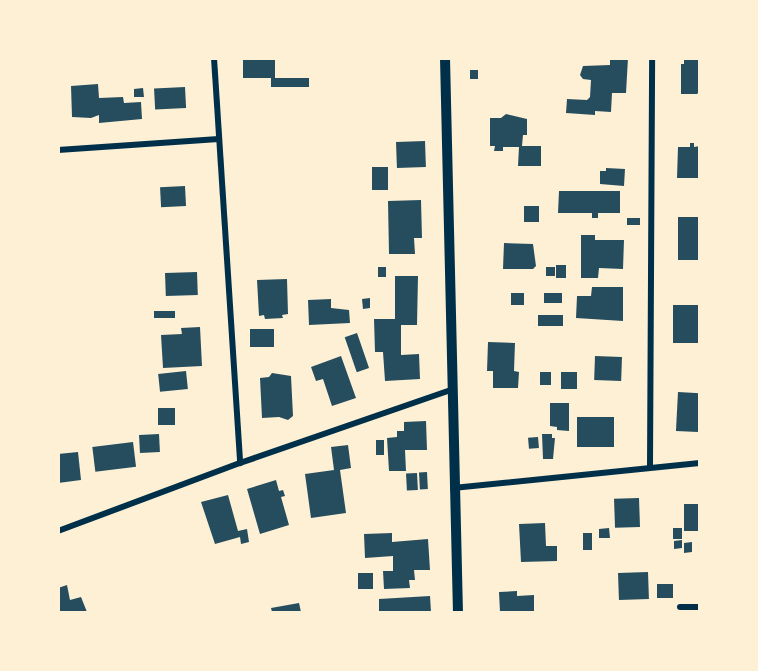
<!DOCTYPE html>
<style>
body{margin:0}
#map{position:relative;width:758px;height:671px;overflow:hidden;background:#fdf0d5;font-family:"Alegreya Sans",sans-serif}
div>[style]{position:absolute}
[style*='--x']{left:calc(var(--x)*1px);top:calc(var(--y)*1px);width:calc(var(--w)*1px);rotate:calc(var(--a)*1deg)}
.building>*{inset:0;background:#264d5e;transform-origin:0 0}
.minor>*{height:6px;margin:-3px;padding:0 3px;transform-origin:3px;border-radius:3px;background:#003049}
.tertiary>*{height:10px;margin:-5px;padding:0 5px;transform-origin:5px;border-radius:5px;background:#003049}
span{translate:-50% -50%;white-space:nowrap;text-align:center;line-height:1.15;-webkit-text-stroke:6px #fdf0d5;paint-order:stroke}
.frame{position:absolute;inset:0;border:60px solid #fdf0d5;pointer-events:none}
</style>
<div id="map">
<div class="building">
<div style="left:243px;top:58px;width:32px;height:20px"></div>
<div style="clip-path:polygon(610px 58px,628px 58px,626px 93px,612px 93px,611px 112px,595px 111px,595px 115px,566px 113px,567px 99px,587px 100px,590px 97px,591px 80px,583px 79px,580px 75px,583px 66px,610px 65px)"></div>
<div style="clip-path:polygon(684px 58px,700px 58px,700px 91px,697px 94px,681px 94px,681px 64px,684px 64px)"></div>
<div style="left:478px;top:70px;width:9px;height:8px;rotate:90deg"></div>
<div style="left:309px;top:78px;width:9px;height:38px;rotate:90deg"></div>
<div style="clip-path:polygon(98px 84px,99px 98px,123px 97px,124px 103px,141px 102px,142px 119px,99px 123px,99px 115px,91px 118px,72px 117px,71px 86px)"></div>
<div style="left:185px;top:87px;width:21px;height:31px;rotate:87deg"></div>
<div style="clip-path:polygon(143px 88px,144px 97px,134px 97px,134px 89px)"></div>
<div style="clip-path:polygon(506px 114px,527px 119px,527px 135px,523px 135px,522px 146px,541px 146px,541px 166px,518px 166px,519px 147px,503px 147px,503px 151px,494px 151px,495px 146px,490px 146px,490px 118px,501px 118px)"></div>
<div style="left:425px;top:141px;width:26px;height:29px;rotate:88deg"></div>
<div style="clip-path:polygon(690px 143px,694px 143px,694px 147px,700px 146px,700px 178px,677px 178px,678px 147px,690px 147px)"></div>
<div style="left:372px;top:167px;width:16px;height:23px"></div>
<div style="clip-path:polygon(606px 168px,625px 169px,624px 186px,600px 184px,600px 171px,606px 171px)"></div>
<div style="left:185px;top:186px;width:20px;height:25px;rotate:87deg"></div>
<div style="clip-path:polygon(559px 191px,620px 191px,620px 213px,598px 213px,598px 218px,592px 218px,592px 213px,558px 213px)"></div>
<div style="clip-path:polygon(421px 200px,422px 238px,414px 238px,415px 254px,389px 254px,388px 201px)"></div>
<div style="left:524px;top:206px;width:15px;height:16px"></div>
<div style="left:678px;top:217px;width:21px;height:43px"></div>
<div style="left:627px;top:218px;width:13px;height:7px"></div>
<div style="clip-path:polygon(581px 235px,595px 235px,595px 240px,624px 240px,623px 269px,599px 268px,598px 278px,581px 278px)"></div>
<div style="clip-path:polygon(504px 243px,533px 244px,536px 266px,533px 269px,503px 269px)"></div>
<div style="left:556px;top:265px;width:10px;height:13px"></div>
<div style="left:378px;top:267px;width:8px;height:10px"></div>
<div style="left:546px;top:267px;width:9px;height:9px"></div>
<div style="left:197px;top:272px;width:23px;height:32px;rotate:88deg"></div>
<div style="clip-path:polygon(395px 276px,418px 276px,417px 325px,401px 325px,401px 355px,419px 354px,420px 379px,385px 381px,383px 352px,375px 352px,374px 319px,395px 319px)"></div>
<div style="clip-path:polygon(287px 279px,288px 314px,282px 315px,283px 318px,265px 319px,264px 315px,259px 316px,257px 280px)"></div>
<div style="clip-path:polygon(592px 287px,623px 287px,623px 321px,576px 318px,577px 296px,591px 296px)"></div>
<div style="left:511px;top:293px;width:13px;height:12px"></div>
<div style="left:544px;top:293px;width:18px;height:10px"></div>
<div style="clip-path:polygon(370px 298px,370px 308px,363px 309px,362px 299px)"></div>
<div style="clip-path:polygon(331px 299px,331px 308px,349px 310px,350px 323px,309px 325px,308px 300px)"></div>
<div style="left:673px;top:305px;width:27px;height:38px"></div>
<div style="left:175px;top:311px;width:7px;height:21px;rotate:90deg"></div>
<div style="left:538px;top:315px;width:25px;height:11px"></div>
<div style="clip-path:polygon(200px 327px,202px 366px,163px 368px,161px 335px,182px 334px,181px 328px)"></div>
<div style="left:250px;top:329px;width:24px;height:18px"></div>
<div style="left:357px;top:333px;width:37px;height:13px;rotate:71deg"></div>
<div style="clip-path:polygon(488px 342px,515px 343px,514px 371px,519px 372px,518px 388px,493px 388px,493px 371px,487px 371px)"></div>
<div style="clip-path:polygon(341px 356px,356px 398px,332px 406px,323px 379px,316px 381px,311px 367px)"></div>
<div style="left:595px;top:356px;width:27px;height:24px;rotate:2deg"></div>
<div style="left:186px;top:371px;width:18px;height:28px;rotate:84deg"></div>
<div style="left:540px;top:372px;width:11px;height:13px"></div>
<div style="left:561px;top:372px;width:16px;height:17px"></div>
<div style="clip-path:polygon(272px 373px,291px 376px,293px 416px,288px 420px,279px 417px,262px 418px,260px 378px,269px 377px)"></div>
<div style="left:678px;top:392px;width:22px;height:39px;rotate:3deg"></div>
<div style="clip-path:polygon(550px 403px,569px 403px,569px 431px,557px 430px,557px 427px,550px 426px)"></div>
<div style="left:158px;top:408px;width:17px;height:17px"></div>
<div style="left:577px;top:417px;width:37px;height:30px"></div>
<div style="clip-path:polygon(426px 421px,427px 450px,405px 450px,406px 471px,389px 471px,387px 438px,397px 437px,397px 431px,404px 431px,404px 422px)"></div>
<div style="left:159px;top:434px;width:18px;height:20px;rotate:87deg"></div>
<div style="clip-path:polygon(542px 434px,552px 434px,552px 438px,555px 438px,553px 459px,543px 459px)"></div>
<div style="left:538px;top:437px;width:11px;height:10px;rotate:85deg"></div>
<div style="left:376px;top:440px;width:8px;height:15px"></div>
<div style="left:133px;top:442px;width:25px;height:41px;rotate:83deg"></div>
<div style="clip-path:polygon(348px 445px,351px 468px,340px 470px,346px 513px,311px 518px,305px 474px,334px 470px,331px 447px)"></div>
<div style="clip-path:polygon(78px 452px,81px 480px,58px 483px,58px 454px)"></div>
<div style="left:427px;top:472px;width:17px;height:8px;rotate:87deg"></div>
<div style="left:417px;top:473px;width:17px;height:11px;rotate:87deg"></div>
<div style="clip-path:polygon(276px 480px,279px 491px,283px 490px,285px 496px,281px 497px,289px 525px,260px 534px,247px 489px)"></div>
<div style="clip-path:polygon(228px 495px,238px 531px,247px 529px,249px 542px,241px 544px,240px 537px,215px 544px,201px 502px)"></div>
<div style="left:639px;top:498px;width:29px;height:25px;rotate:88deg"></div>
<div style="left:700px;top:504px;width:27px;height:16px;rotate:90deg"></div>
<div style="clip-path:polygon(545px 523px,546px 546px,557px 546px,557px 561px,521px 562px,519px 524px)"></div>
<div style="clip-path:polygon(609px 528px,610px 538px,599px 538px,599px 529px)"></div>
<div style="left:682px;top:528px;width:11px;height:9px;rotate:90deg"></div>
<div style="clip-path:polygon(392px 533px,392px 542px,428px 539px,430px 570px,414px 570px,415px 580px,409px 580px,410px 588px,384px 589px,383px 571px,393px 571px,393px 556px,365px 558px,364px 534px)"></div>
<div style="left:592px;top:533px;width:17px;height:9px;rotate:90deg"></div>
<div style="clip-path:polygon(682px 540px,682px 548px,674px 549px,674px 541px)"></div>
<div style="clip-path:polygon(692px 542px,692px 552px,684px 553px,684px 543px)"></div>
<div style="left:648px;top:572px;width:27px;height:30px;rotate:88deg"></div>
<div style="left:373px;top:573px;width:16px;height:15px;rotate:90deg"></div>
<div style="left:657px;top:584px;width:16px;height:14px"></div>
<div style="clip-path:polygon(67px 585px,70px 600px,81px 597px,87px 612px,58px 612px,58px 588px)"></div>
<div style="clip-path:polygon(517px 591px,517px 596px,534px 595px,534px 612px,500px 612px,499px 592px)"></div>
<div style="clip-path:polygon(430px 596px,431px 612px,379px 612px,379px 599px)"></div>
<div style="clip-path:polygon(299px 603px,301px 612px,272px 612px,271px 608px)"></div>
</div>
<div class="minor">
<div style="--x:214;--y:58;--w:406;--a:86.3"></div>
<div style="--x:58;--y:150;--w:161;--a:-3.9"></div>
<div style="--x:650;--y:466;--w:408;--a:-89.7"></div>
<div style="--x:453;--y:488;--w:248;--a:-5.8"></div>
<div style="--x:58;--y:531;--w:194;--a:-20.5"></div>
<div style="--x:240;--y:463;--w:223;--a:-19.1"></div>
<div style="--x:680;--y:607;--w:20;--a:0"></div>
</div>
<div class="tertiary">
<div style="--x:445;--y:58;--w:554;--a:88.66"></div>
</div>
<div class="frame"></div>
</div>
